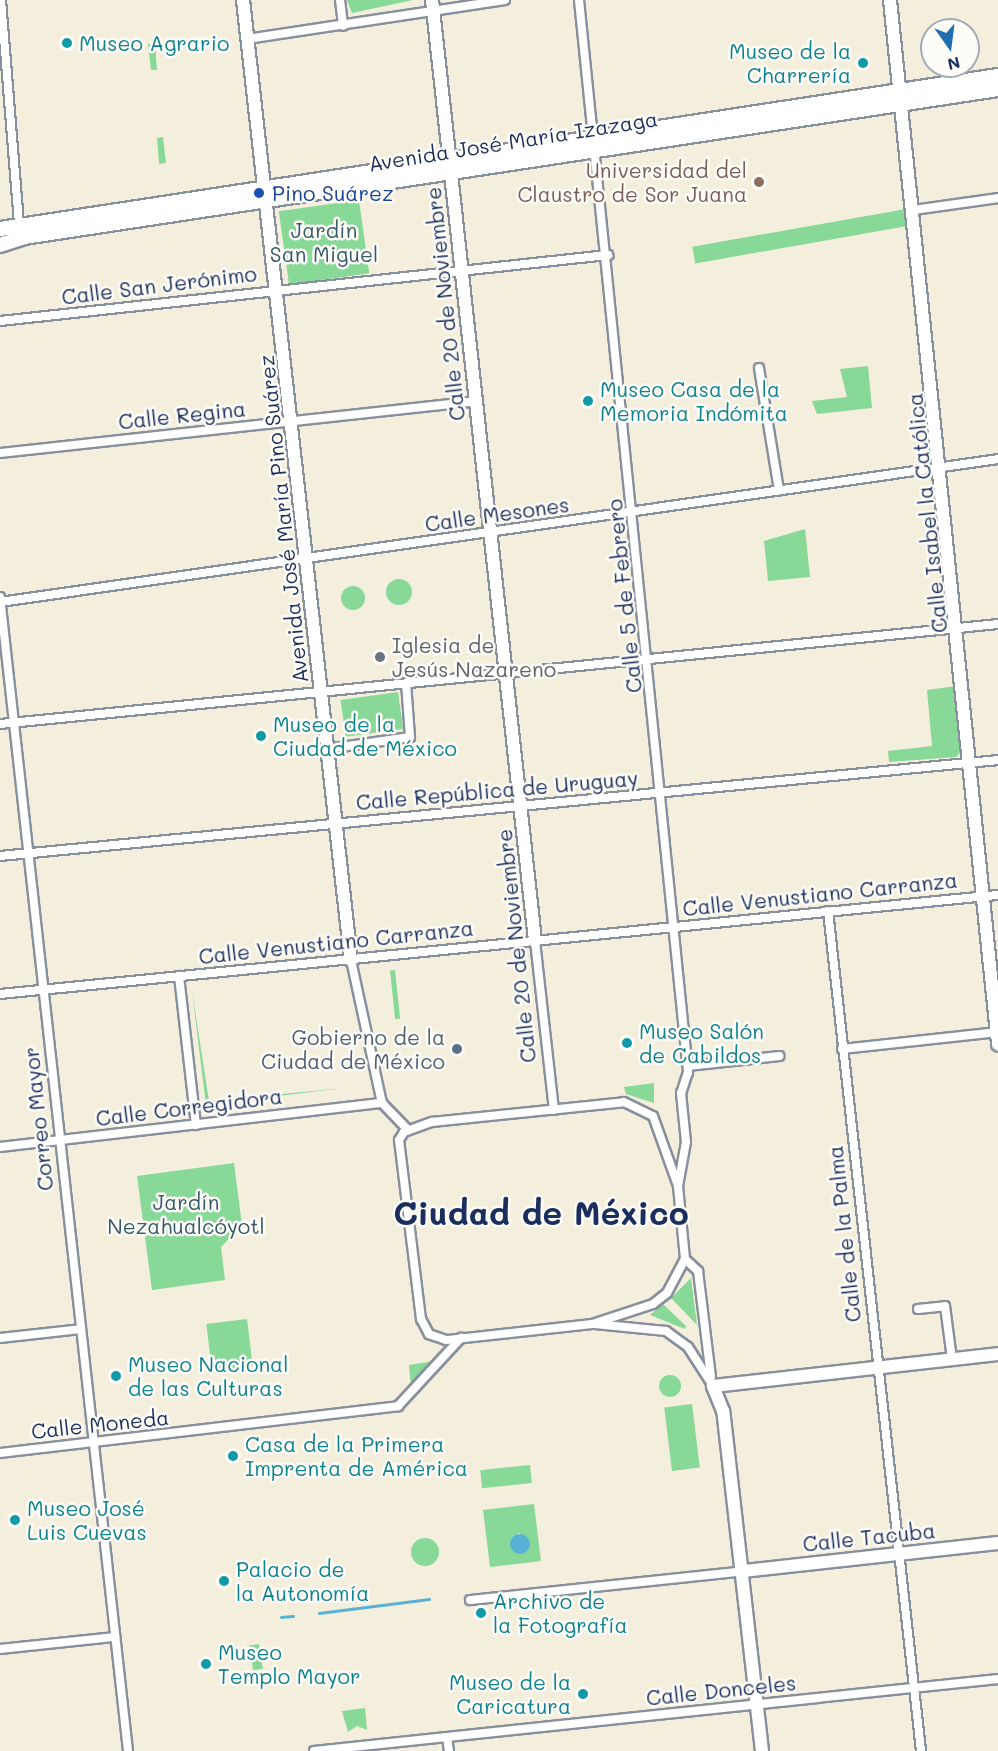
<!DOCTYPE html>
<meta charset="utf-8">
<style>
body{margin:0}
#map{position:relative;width:998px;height:1751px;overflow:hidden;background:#f4efdc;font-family:Mali,sans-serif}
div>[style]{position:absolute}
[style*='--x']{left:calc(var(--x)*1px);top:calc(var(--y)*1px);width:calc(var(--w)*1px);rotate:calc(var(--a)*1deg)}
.green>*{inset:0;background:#88d897;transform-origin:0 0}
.round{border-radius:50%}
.water>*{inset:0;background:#58b2d6}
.stream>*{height:3px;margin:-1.5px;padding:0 1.5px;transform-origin:1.5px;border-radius:1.5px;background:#58b2d6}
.roads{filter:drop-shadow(2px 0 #888f9d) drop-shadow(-2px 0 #888f9d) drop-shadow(0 2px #888f9d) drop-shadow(0 -2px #888f9d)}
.street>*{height:8px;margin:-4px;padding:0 4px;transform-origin:4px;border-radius:4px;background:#fff}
.secondary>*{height:12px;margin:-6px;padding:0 6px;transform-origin:6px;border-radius:6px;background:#fff}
.primary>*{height:14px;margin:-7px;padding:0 7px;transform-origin:7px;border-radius:7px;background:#fff}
.dots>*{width:16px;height:16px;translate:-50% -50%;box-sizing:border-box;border:3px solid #fdfcf7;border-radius:50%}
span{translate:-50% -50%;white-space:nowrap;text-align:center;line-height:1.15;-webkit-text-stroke:5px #fdfcf7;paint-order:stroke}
.culture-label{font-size:21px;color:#0d838f}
.left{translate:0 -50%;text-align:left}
.right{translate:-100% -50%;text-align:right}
.street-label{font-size:21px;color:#1b2f5e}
.education-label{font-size:21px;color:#785e54}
.transit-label{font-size:21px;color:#164399}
.park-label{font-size:21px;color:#36596c}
.worship-label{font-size:21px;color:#5b616d}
.service-label{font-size:21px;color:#4e5e75}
.town-label{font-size:33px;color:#1b2f5e;font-weight:700}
.north{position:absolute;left:920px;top:18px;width:60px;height:60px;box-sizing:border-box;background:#fdfcf7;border:2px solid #a3aaba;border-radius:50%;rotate:166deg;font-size:16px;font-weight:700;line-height:24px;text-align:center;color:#1b2f5e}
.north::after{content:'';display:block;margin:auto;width:21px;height:27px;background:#1f6fb2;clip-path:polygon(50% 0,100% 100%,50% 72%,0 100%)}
</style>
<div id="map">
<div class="green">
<div style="clip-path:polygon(347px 0,413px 0,352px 13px)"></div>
<div style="clip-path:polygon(148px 44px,155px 44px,157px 70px,151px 70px)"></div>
<div style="clip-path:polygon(163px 137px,166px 163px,159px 164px,157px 138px)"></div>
<div style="left:359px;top:200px;width:74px;height:81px;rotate:82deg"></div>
<div style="left:906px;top:209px;width:17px;height:217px;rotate:80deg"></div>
<div style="clip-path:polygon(868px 366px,872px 408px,817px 414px,812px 401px,847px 397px,840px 369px)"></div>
<div style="clip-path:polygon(805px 529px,810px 577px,768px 581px,764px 541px)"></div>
<div class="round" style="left:386px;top:579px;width:26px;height:26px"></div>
<div class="round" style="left:341px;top:586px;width:24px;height:24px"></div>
<div style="clip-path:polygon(956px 686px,961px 752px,956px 757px,889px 762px,888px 751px,932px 746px,927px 690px)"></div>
<div style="left:398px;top:692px;width:37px;height:58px;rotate:82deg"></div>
<div style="left:395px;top:970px;width:49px;height:5px;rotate:84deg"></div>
<div style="clip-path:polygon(192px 991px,209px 1101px,344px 1088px,206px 1105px)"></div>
<div style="clip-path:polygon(654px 1083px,654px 1103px,626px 1094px,624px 1087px)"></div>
<div style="clip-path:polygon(234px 1163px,242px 1225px,221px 1247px,225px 1280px,152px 1290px,137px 1176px)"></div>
<div style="clip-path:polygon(691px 1278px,697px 1325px,671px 1298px)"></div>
<div style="clip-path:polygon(663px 1304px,686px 1326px,685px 1329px,650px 1315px)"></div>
<div style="left:247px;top:1319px;width:47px;height:41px;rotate:83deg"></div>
<div style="clip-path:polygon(434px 1361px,411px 1388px,409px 1365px)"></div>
<div class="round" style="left:659px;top:1375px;width:22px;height:22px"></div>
<div style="left:692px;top:1404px;width:64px;height:28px;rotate:83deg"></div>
<div style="left:530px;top:1465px;width:18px;height:50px;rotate:84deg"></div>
<div style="clip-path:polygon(evenodd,534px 1504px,541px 1561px,490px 1567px,483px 1510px,534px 1504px,519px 1533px,530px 1542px,524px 1551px,512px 1541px,519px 1533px)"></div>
<div class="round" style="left:411px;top:1538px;width:28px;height:28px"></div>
<div style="left:259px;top:1644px;width:25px;height:10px;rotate:81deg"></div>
<div style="clip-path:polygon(365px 1708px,367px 1730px,357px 1726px,348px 1732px,342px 1711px)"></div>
</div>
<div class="water">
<div class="round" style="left:510px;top:1534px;width:20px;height:20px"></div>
</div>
<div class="stream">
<div style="--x:319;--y:1613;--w:111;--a:-7.3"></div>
<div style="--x:281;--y:1617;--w:12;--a:-5"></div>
</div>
<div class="roads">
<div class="street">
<div style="--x:1;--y:0;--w:225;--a:85.4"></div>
<div style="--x:340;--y:0;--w:26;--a:83"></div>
<div style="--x:579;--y:0;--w:1078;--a:84.19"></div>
<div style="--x:688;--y:1072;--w:22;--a:108"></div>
<div style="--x:681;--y:1093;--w:49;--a:84.2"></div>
<div style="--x:686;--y:1142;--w:45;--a:100.3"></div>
<div style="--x:247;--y:39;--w:261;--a:-8.6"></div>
<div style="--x:914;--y:210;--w:85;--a:-8.1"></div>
<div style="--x:0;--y:321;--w:612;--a:-6.2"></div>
<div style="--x:759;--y:368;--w:124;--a:80.7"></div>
<div style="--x:0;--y:453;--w:479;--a:-6.2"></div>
<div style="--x:0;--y:597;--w:1161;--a:83.67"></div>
<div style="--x:0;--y:602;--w:1008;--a:-8.15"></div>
<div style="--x:0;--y:724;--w:1003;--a:-5.72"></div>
<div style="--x:327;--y:749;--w:84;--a:-8.2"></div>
<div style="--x:410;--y:737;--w:54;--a:-94.2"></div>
<div style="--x:0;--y:856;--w:1003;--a:-5.49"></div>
<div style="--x:828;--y:911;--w:845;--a:83.68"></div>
<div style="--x:535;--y:941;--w:170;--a:83.6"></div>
<div style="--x:351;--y:960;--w:146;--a:77.8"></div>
<div style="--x:382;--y:1103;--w:36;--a:46"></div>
<div style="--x:179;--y:976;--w:150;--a:83.5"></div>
<div style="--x:0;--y:994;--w:1003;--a:-5.67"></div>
<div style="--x:842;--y:1049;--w:157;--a:-6.2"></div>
<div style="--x:688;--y:1066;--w:92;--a:-6.3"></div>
<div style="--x:624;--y:1102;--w:32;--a:26"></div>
<div style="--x:653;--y:1116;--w:74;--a:70.3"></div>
<div style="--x:678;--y:1186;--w:73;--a:84.5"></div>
<div style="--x:685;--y:1259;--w:38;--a:118"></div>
<div style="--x:667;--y:1293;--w:18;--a:142"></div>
<div style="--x:653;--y:1304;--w:64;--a:161.8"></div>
<div style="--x:592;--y:1324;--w:147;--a:173.7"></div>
<div style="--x:446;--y:1340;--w:18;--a:-161"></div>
<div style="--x:429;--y:1334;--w:17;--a:-118"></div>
<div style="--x:421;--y:1319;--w:180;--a:-97"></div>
<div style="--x:399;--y:1140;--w:9;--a:-58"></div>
<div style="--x:404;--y:1132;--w:30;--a:-20"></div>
<div style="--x:432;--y:1122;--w:193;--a:-5.9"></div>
<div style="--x:0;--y:1147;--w:385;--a:-6.6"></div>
<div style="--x:685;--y:1259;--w:18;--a:43"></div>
<div style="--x:698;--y:1271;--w:107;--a:83"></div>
<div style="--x:918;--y:1309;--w:27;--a:-6"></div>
<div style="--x:945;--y:1306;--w:53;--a:82.5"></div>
<div style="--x:595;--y:1324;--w:71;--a:5.6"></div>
<div style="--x:666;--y:1331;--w:27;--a:36"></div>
<div style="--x:688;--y:1347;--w:46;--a:57.3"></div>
<div style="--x:0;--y:1338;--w:81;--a:-6.3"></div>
<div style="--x:0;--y:1453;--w:401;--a:-6.7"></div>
<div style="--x:398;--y:1406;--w:93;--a:-47.2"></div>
<div style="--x:470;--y:1600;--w:276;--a:-6"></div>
<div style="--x:0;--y:1649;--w:116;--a:-6"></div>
<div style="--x:447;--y:1737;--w:14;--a:82"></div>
<div style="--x:314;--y:1751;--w:688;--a:-6.01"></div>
</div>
<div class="secondary">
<div style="--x:243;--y:0;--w:966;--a:83.58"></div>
<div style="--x:432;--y:0;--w:947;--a:83.75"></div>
<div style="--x:890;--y:0;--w:1050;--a:84.09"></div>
<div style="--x:744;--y:1571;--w:256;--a:-6.3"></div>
<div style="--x:762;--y:1751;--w:342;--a:-96.5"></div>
<div style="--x:723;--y:1411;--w:27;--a:-112"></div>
<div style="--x:713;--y:1386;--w:287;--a:-6.4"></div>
</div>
<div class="primary">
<div style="--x:0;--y:229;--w:1010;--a:-8.72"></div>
<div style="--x:0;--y:245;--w:25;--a:-18"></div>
<div style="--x:24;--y:237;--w:985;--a:-8.64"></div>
</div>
</div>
<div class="dots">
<div style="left:67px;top:43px;background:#0f9aa8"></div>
<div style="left:863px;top:63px;background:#0f9aa8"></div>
<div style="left:759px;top:182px;background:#8d6e63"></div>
<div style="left:259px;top:193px;background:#1a4fb4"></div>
<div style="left:588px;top:401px;background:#0f9aa8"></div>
<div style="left:380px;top:657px;background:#6b7280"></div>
<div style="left:261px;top:736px;background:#0f9aa8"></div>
<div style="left:627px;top:1043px;background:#0f9aa8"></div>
<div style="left:457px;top:1049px;background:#5c6f8a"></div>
<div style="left:116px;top:1376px;background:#0f9aa8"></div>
<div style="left:233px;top:1456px;background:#0f9aa8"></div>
<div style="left:15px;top:1520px;background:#0f9aa8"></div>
<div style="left:224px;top:1581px;background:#0f9aa8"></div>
<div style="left:481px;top:1613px;background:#0f9aa8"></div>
<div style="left:206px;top:1664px;background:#0f9aa8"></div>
<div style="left:583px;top:1694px;background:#0f9aa8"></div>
</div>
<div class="culture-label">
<span class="left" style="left:79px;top:43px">Museo Agrario</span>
<span class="right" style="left:851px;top:63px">Museo de la<br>Charrería</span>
<span class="left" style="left:600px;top:401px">Museo Casa de la<br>Memoria Indómita</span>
<span class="left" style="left:273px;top:736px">Museo de la<br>Ciudad de México</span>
<span class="left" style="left:639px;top:1043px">Museo Salón<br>de Cabildos</span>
<span class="left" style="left:128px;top:1376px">Museo Nacional<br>de las Culturas</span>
<span class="left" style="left:245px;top:1456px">Casa de la Primera<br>Imprenta de América</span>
<span class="left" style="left:27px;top:1520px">Museo José<br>Luis Cuevas</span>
<span class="left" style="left:236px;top:1581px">Palacio de<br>la Autonomía</span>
<span class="left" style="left:493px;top:1613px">Archivo de<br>la Fotografía</span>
<span class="left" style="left:218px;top:1664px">Museo<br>Templo Mayor</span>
<span class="right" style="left:571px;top:1694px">Museo de la<br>Caricatura</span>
</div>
<div class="street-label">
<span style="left:513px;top:141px;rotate:-9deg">Avenida José María Izazaga</span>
<span style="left:159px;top:285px;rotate:-7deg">Calle San Jerónimo</span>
<span style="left:445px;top:304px;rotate:-96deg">Calle 20 de Noviembre</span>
<span style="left:182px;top:415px;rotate:-6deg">Calle Regina</span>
<span style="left:927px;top:513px;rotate:-96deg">Calle Isabel la Católica</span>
<span style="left:497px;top:514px;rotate:-8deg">Calle Mesones</span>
<span style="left:283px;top:519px;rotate:-96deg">Avenida José María Pino Suárez</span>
<span style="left:624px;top:596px;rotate:-96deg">Calle 5 de Febrero</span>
<span style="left:497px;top:790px;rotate:-5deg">Calle República de Uruguay</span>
<span style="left:820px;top:894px;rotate:-6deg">Calle Venustiano Carranza</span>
<span style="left:336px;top:942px;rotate:-6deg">Calle Venustiano Carranza</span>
<span style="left:516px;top:946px;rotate:-96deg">Calle 20 de Noviembre</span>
<span style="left:189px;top:1107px;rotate:-7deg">Calle Corregidora</span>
<span style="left:38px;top:1119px;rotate:-96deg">Correo Mayor</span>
<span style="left:844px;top:1234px;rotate:-96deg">Calle de la Palma</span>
<span style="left:100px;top:1424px;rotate:-6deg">Calle Moneda</span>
<span style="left:869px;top:1537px;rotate:-6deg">Calle Tacuba</span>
<span style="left:721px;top:1690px;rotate:-6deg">Calle Donceles</span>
</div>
<div class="education-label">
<span class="right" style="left:747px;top:182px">Universidad del<br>Claustro de Sor Juana</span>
</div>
<div class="transit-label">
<span class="left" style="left:272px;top:193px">Pino Suárez</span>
</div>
<div class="park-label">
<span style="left:324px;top:242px">Jardín<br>San Miguel</span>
<span style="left:186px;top:1214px">Jardín<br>Nezahualcóyotl</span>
</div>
<div class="worship-label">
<span class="left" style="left:392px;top:657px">Iglesia de<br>Jesús Nazareno</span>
</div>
<div class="service-label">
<span class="right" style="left:445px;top:1049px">Gobierno de la<br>Ciudad de México</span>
</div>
<div class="town-label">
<span style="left:541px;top:1212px">Ciudad de México</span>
</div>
<div class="north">N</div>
</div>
